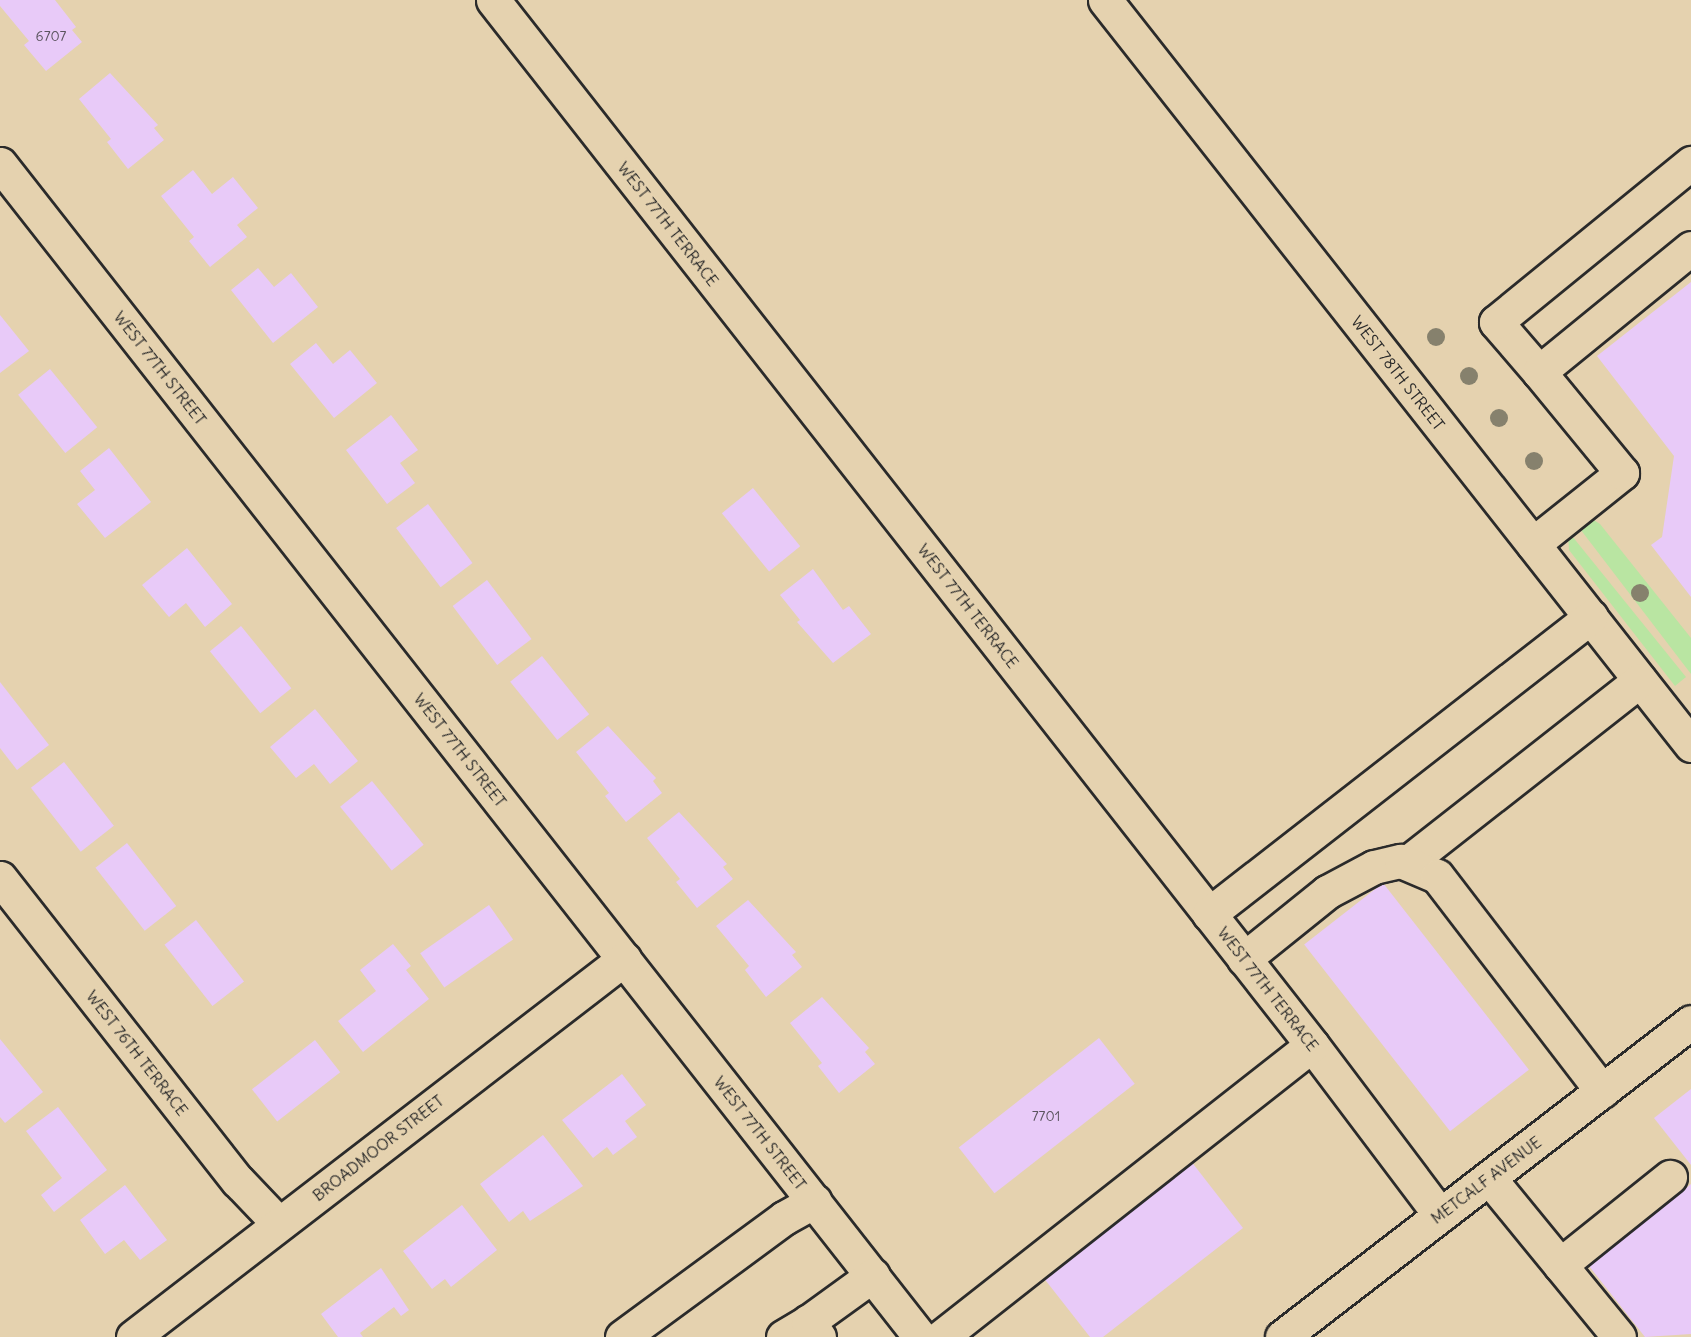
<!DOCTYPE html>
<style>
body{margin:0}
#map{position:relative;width:1691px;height:1337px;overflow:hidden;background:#e5d2af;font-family:Delius,sans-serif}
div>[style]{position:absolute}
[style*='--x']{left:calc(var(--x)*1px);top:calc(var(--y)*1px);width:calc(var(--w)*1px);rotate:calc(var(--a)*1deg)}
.green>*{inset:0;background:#b9e5a2}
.building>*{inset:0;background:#e8caf8;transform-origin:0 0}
.roads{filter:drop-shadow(2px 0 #2b2b2b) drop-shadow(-2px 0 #2b2b2b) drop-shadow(0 2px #2b2b2b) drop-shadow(0 -2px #2b2b2b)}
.minor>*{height:33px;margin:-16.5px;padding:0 16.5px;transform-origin:16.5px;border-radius:16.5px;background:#e5d2af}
.major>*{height:33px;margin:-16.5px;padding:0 16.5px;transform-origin:16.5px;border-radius:16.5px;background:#e5d2af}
.trees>*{width:18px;height:18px;margin:-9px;border-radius:50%;background:#86816d}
span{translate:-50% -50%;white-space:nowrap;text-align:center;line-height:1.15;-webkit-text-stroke:5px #e5d2af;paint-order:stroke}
.number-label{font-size:14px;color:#5a535e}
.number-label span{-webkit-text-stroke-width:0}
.street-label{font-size:16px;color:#2b2b2b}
</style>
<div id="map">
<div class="green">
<div style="clip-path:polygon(1589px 517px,1600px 524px,1691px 638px,1691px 674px,1574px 521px)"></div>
<div style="clip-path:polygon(1568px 531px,1686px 677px,1675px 686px,1569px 550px)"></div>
</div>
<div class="building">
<div style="clip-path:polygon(0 0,55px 0,76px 27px,72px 30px,82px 42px,46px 71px,24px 45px,29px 41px,0 6px)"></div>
<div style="clip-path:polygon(110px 73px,158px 125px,154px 128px,164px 140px,128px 169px,107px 142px,111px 139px,79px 99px)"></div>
<div style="clip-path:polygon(193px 170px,212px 194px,233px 177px,258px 208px,237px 225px,247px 237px,210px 267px,189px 241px,194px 237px,161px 196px)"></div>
<div style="clip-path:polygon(258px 268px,274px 287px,291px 273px,318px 307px,273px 343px,231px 290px)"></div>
<div style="clip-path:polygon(1691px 282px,1691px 597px,1651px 545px,1662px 537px,1674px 456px,1597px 356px)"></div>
<div style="clip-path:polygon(0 315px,29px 351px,0 373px)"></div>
<div style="clip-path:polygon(316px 343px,333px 364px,350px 350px,377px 383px,334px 418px,290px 364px)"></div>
<div style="left:50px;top:369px;width:75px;height:41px;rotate:51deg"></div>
<div style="clip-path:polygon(391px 415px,418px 450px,400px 463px,415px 483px,387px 504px,346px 450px)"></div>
<div style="clip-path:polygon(109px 448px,151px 502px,105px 538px,77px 504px,95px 490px,80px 471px)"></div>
<div style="left:753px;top:488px;width:75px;height:40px;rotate:51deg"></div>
<div style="left:428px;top:504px;width:74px;height:40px;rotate:53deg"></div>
<div style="clip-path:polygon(187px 548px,232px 604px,205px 627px,186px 603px,169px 617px,142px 585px)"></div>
<div style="clip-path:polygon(813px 569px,843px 610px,849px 606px,871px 634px,833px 663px,797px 622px,800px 620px,780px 595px)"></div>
<div style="left:487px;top:580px;width:74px;height:43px;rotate:53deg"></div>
<div style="left:241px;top:626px;width:80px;height:40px;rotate:51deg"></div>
<div style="left:542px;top:656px;width:75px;height:41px;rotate:51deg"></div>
<div style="clip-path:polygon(0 682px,49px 745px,17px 770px,0 748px)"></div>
<div style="clip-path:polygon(315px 709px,358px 761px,330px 784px,314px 764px,296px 778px,270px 747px)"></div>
<div style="clip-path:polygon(608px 726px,656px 778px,653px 781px,662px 793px,626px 822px,605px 796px,609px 793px,576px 752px)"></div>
<div style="left:64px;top:762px;width:81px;height:42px;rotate:52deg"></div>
<div style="left:372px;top:781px;width:82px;height:41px;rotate:51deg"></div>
<div style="clip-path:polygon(679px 812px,727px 864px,723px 867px,733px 879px,697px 908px,676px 882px,680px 879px,647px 838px)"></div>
<div style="left:127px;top:843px;width:80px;height:40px;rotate:52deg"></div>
<div style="left:1383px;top:883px;width:237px;height:100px;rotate:52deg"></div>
<div style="clip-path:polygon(748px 900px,796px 952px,792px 955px,802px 967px,766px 997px,745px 970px,749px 966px,716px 926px)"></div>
<div style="left:489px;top:905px;width:42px;height:84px;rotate:55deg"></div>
<div style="left:196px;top:920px;width:78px;height:40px;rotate:52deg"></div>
<div style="clip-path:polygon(393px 944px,411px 966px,406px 970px,429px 999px,363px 1052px,338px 1021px,376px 991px,360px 970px)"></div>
<div style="clip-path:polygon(822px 997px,869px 1048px,865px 1052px,875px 1064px,839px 1093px,818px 1066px,822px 1063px,790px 1023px)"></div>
<div style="left:1099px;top:1038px;width:58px;height:178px;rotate:52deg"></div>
<div style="clip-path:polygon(0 1039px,43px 1092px,5px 1123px,0 1117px)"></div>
<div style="left:315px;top:1040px;width:41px;height:80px;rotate:52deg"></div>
<div style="clip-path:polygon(622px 1074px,646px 1105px,625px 1121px,637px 1137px,613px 1155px,607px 1147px,593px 1158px,562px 1120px)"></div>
<div style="clip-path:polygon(1691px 1089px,1691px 1165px,1654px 1118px)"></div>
<div style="clip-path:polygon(58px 1107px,107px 1170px,54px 1212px,41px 1195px,62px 1178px,26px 1131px)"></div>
<div style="clip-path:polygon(543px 1135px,583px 1186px,530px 1221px,523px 1211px,509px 1222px,480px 1184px)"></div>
<div style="clip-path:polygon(1187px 1156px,1243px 1228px,1103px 1337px,1090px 1337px,1039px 1272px)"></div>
<div style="clip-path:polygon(1691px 1184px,1691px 1334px,1645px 1337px,1589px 1266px)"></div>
<div style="clip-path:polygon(125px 1185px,167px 1240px,140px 1260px,124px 1240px,105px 1254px,80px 1220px)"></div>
<div style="clip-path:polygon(462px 1205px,497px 1250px,451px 1287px,445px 1279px,432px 1289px,403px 1251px)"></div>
<div style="clip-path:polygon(381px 1268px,409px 1310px,401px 1316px,394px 1307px,360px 1333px,363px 1337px,338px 1337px,321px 1314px)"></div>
</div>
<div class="roads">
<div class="minor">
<div style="--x:493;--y:0;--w:1328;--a:51.91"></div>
<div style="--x:1312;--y:1045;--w:213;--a:53"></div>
<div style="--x:1105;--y:0;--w:948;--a:51.81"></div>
<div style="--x:0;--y:164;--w:1491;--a:51.89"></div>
<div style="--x:1539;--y:372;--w:66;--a:-130.7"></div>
<div style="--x:1496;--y:322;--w:252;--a:-39.2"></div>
<div style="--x:1533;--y:544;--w:114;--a:-38.6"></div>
<div style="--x:1622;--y:473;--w:131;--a:-129.4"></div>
<div style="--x:1539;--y:372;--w:196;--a:-39.2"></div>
<div style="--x:1407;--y:863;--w:296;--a:-38.1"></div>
<div style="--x:0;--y:878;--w:385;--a:51.9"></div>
<div style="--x:238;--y:1181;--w:59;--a:46.4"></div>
<div style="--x:1209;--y:914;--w:484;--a:-37.9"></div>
<div style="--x:1244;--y:959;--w:107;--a:-38.9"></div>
<div style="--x:1327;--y:892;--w:53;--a:-28"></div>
<div style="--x:1374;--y:867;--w:28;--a:-13"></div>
<div style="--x:1401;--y:861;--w:39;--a:23"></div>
<div style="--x:1437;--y:876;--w:271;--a:52.5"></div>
<div style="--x:1489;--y:1178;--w:205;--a:50.7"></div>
<div style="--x:1560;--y:1265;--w:141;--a:-38.7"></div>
<div style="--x:133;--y:1337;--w:620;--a:-37.59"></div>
<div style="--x:622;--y:1337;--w:201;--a:-36.3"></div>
<div style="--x:784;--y:1218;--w:35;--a:-29"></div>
<div style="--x:783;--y:1337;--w:29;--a:-31"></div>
<div style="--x:819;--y:1337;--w:19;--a:-126"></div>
<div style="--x:808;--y:1322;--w:80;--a:-35.9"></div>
<div style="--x:941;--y:1337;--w:472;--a:-38.2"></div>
</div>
<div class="major">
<div style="--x:1282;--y:1337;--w:516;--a:-37.6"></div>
</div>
</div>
<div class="trees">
<div style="left:1436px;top:337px"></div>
<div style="left:1469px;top:376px"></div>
<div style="left:1499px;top:418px"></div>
<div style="left:1534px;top:461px"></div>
<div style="left:1640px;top:593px"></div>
</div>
<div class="number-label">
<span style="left:51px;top:36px">6707</span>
<span style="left:1046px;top:1116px">7701</span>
</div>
<div class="street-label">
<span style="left:668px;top:224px;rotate:52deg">WEST 77TH TERRACE</span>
<span style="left:160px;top:368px;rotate:52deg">WEST 77TH STREET</span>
<span style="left:1398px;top:373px;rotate:52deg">WEST 78TH STREET</span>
<span style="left:968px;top:606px;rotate:52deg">WEST 77TH TERRACE</span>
<span style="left:460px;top:750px;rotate:52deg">WEST 77TH STREET</span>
<span style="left:1268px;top:989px;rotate:52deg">WEST 77TH TERRACE</span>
<span style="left:137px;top:1053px;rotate:52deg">WEST 76TH TERRACE</span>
<span style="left:760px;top:1133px;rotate:52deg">WEST 77TH STREET</span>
<span style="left:378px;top:1148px;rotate:-38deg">BROADMOOR STREET</span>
<span style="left:1486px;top:1180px;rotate:-37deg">METCALF AVENUE</span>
</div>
</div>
